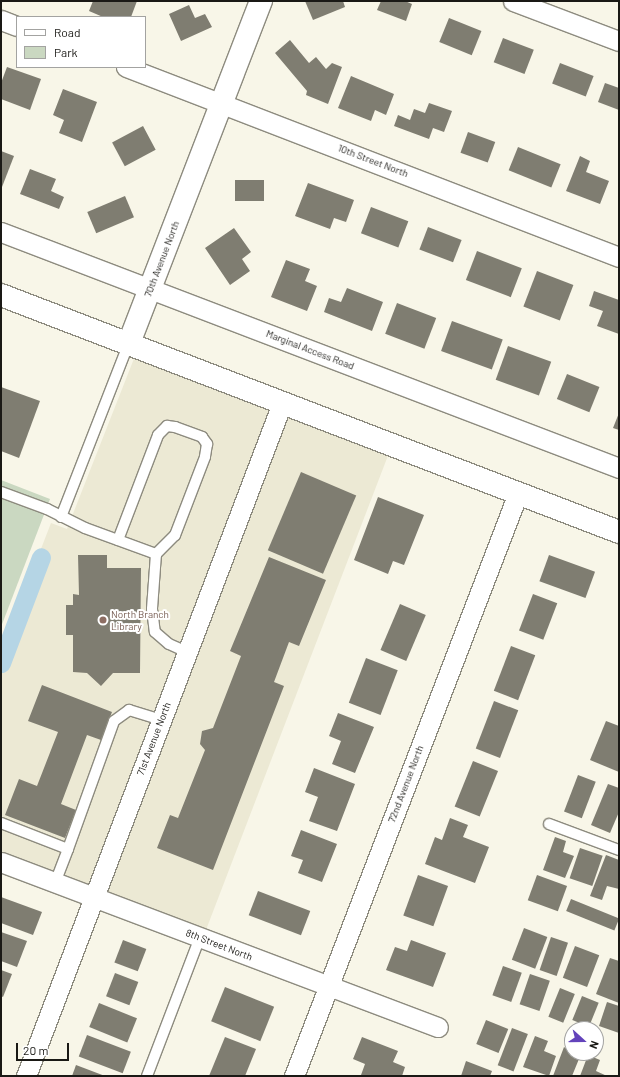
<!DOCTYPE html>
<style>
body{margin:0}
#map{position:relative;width:620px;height:1077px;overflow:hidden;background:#f8f6e8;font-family:Barlow,sans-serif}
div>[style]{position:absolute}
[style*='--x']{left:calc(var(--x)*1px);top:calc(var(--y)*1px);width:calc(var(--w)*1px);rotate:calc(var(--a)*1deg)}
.built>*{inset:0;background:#ece9d4;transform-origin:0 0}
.green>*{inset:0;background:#cad8c1}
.canal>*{height:19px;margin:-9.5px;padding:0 9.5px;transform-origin:9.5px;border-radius:9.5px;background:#b5d5e5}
.building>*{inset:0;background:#7f7d71;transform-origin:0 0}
.roads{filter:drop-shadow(1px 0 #8d8b7f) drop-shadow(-1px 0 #8d8b7f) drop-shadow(0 1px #8d8b7f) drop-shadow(0 -1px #8d8b7f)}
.service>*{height:10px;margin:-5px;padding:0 5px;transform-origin:5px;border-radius:5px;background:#fff}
.minor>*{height:19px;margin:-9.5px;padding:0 9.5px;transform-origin:9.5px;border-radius:9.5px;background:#fff}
.tertiary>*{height:22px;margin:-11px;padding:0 11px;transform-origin:11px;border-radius:11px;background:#fff}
.secondary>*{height:22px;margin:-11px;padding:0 11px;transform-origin:11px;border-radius:11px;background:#fff}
.dots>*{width:11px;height:11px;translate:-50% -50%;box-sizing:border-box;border:2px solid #fff;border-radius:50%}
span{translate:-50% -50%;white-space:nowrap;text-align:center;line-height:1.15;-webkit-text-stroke:4px #fff;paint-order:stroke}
.street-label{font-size:10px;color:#1a1915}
.education-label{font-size:10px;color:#785e54}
.left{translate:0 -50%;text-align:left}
.frame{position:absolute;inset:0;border:2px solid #1a1915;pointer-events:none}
.legend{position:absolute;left:16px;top:16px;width:130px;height:52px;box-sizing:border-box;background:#fff;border:1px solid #a3a3a1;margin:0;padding:5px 7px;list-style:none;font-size:12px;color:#1a1915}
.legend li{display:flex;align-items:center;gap:8px;height:20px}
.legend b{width:20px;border:1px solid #a3a3a1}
.north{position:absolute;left:564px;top:1021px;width:40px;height:40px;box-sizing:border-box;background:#fff;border:1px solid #a3a3a1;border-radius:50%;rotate:111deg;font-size:11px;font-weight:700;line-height:16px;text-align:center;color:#1a1915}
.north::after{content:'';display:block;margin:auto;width:14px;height:18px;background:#6343bb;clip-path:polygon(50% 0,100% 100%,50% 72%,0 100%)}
.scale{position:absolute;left:16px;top:1043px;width:53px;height:18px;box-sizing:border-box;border:2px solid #1a1915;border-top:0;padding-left:5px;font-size:12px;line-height:14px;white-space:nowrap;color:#1a1915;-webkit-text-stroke:3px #fff;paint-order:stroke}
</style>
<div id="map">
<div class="built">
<div style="clip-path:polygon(135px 356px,270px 408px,88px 885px,1px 852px,1px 652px,51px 523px,67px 529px)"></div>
<div style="left:289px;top:415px;width:107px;height:511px;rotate:21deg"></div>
</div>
<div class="green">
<div style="clip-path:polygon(1px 480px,50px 499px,1px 627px)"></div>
</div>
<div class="canal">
<div style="--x:1;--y:663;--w:113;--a:-69.3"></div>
</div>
<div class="building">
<div style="clip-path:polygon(93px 1px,137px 1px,131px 17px,103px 17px,89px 11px)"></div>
<div style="clip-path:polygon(305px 1px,343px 1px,345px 7px,313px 20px)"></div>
<div style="clip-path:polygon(381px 1px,405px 1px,412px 4px,406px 21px,377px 10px)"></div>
<div style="clip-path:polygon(189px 5px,195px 18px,205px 14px,212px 27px,181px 41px,169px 14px)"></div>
<div style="left:449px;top:18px;width:35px;height:26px;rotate:22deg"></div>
<div style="left:503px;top:38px;width:33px;height:26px;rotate:21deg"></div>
<div style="clip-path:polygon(290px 40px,309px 63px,316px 57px,326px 69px,332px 63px,342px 67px,328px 104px,306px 95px,307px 91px,275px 53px)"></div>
<div style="left:560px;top:63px;width:36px;height:22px;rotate:21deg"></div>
<div style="clip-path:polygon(7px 67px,41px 79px,30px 110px,1px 99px,1px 83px)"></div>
<div style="clip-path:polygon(351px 76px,394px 94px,386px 115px,375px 110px,371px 121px,338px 108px)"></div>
<div style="clip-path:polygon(605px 83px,619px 88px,619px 110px,598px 102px)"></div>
<div style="clip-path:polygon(63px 89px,97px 102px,82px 142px,59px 133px,64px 120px,53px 115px)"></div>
<div style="clip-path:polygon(429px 103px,452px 111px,444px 132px,433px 128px,429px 139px,394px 126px,398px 115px,410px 120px,414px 109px,425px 113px)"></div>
<div style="left:143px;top:126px;width:27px;height:35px;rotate:62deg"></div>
<div style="left:468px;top:132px;width:29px;height:22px;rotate:20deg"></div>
<div style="left:518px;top:147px;width:46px;height:25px;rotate:22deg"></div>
<div style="clip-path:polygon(1px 151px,14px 156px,2px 187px,1px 187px)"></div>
<div style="clip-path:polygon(580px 156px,590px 161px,586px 172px,609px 181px,600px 204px,566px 191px)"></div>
<div style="clip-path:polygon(30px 169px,56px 179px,51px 191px,64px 197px,59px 209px,20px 194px)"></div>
<div style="left:235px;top:180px;width:29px;height:21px"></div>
<div style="clip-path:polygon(308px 183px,354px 200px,346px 222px,334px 218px,330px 229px,295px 216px)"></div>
<div style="left:125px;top:196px;width:23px;height:41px;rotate:67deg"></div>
<div style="left:371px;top:207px;width:40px;height:28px;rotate:21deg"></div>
<div style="left:428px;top:227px;width:36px;height:24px;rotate:21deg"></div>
<div style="clip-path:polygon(234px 228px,251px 252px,242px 259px,250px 271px,230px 285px,205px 248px)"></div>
<div style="left:477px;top:251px;width:48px;height:31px;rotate:21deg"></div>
<div style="clip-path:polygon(286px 260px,310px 269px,305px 281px,317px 286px,307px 311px,271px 297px)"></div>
<div style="left:537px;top:271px;width:39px;height:38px;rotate:21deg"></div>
<div style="clip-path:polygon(347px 288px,383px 302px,372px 331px,324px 312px,329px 298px,341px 302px)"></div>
<div style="clip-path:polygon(594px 291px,619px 300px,619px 334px,597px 326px,603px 311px,589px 306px)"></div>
<div style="left:397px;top:303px;width:42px;height:33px;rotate:21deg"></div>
<div style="left:452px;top:321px;width:54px;height:32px;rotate:20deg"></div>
<div style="left:508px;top:346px;width:46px;height:36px;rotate:20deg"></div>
<div style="left:567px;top:374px;width:35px;height:27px;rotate:22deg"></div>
<div style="clip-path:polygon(1px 387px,40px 401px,19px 458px,1px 451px)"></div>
<div style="clip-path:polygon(619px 413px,619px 430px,613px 428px)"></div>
<div style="left:301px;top:472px;width:60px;height:85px;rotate:23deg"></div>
<div style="clip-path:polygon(378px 497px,424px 515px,404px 565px,393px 561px,388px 574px,354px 560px)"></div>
<div style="clip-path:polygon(78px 555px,107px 555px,107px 568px,141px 568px,140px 673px,113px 673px,101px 686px,87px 673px,73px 672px,73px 635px,66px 635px,66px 605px,73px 605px,73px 594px,79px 595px)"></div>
<div style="left:549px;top:555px;width:49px;height:28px;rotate:20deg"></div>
<div style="clip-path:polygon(269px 557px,326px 580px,299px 646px,289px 642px,274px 682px,284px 686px,213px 870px,157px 848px,170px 815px,178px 818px,205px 750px,200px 744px,202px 731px,213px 728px,241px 656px,230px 651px)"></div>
<div style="left:533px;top:594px;width:26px;height:39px;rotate:21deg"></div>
<div style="left:400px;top:604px;width:28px;height:50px;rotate:23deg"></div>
<div style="left:511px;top:646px;width:26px;height:48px;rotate:21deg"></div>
<div style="left:366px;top:658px;width:34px;height:48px;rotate:21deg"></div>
<div style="clip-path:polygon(42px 685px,112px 712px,101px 740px,87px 735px,61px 804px,76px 810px,65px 838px,5px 815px,19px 779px,37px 786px,58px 732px,28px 721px)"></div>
<div style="left:494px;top:701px;width:26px;height:51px;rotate:21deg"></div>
<div style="clip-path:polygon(338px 713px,374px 727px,355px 773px,332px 764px,341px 741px,329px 736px)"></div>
<div style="clip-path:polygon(606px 721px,619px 726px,619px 772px,590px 760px)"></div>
<div style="left:473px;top:761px;width:27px;height:49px;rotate:22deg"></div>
<div style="clip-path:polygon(314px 768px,355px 784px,337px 831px,309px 821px,318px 797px,305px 792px)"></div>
<div style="left:578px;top:775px;width:19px;height:39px;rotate:21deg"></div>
<div style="clip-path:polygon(608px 784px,619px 788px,619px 812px,610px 833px,591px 825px)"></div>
<div style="clip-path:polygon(450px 818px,468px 825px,463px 837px,489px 847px,475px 883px,425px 864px,435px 837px,442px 840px)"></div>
<div style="clip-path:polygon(301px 830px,337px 844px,322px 882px,298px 873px,303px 860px,291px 856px)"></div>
<div style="clip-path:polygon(555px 837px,566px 841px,563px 852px,574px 856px,565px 878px,543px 870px)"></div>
<div style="left:580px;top:848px;width:24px;height:32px;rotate:19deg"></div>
<div style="clip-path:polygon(606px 855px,619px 860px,619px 889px,607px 886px,602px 900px,590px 896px)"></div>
<div style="left:418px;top:875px;width:32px;height:43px;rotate:20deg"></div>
<div style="left:537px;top:875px;width:32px;height:27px;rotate:20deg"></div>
<div style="left:258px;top:891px;width:56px;height:26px;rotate:21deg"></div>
<div style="clip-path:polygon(1px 897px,42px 912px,33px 935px,1px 923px)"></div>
<div style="left:571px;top:899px;width:52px;height:13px;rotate:22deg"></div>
<div style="left:524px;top:928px;width:25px;height:34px;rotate:21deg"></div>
<div style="clip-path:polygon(1px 932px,27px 941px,17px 967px,1px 961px)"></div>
<div style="left:551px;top:937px;width:18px;height:35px;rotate:19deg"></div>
<div style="left:123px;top:940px;width:25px;height:24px;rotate:21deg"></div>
<div style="clip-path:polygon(411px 940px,446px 953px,433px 987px,386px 970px,395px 947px,407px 951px)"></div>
<div style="left:575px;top:946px;width:26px;height:34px;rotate:21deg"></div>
<div style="clip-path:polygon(610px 958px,619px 961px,619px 1003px,596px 994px)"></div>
<div style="left:503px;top:966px;width:20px;height:31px;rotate:20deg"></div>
<div style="clip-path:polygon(1px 970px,12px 974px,3px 997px,1px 996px)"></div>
<div style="left:115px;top:973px;width:25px;height:25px;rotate:21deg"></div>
<div style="left:530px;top:974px;width:21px;height:32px;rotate:19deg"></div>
<div style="left:225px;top:987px;width:53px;height:37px;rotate:22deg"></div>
<div style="left:560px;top:988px;width:16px;height:31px;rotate:22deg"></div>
<div style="left:582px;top:996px;width:18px;height:26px;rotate:22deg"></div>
<div style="clip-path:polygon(607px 1002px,619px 1006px,619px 1033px,599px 1026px)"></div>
<div style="left:99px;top:1003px;width:41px;height:26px;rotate:22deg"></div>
<div style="left:486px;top:1020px;width:24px;height:26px;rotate:22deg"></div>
<div style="left:512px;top:1028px;width:17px;height:40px;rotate:21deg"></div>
<div style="left:87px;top:1035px;width:47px;height:23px;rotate:21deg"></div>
<div style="clip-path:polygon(535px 1036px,548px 1041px,544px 1051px,556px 1056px,549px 1076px,523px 1067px)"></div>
<div style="clip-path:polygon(225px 1037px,256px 1049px,245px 1076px,209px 1076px)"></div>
<div style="clip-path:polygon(362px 1037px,398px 1051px,393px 1062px,405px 1067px,402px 1076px,361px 1075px,365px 1064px,353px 1059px)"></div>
<div style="clip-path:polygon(564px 1047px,572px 1053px,581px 1054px,572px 1076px,553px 1076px)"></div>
<div style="clip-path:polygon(588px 1055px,600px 1060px,596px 1071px,607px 1076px,580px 1076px)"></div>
<div style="clip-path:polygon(466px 1061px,492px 1071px,490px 1076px,461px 1076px)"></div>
<div style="clip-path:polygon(76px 1065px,105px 1076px,72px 1076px)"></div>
</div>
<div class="roads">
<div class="service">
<div style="--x:1;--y:492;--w:49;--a:20.3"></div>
<div style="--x:47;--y:509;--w:42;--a:26.6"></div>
<div style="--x:85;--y:528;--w:76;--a:20.1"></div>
<div style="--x:156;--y:554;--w:55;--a:94.2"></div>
<div style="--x:152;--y:609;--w:23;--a:83"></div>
<div style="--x:155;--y:632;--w:18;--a:41"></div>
<div style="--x:169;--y:644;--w:20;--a:24"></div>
<div style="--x:61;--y:517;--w:187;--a:-68.7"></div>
<div style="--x:118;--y:540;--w:112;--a:-69.1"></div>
<div style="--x:158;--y:435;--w:13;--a:-45"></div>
<div style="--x:167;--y:426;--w:8;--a:7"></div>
<div style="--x:175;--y:427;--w:29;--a:20"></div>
<div style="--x:202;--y:437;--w:9;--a:54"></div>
<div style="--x:207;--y:444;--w:13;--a:99"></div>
<div style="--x:205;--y:457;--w:84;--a:111"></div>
<div style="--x:175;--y:535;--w:27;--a:135"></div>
<div style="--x:1;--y:823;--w:72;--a:21.2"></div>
<div style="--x:68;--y:849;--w:136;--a:-70.2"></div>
<div style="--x:114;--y:721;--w:19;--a:-36"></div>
<div style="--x:129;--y:710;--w:34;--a:17"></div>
<div style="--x:549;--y:824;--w:75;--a:20.4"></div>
<div style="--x:55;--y:883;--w:36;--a:-69"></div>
<div style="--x:147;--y:1076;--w:149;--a:-69.1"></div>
</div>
<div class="minor">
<div style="--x:513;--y:1;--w:113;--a:20.7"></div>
<div style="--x:1;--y:20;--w:17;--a:21"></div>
<div style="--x:126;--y:67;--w:528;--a:21.08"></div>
<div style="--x:1;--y:232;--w:662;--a:20.9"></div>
<div style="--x:1;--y:862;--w:467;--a:20.7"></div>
<div style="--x:26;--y:1076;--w:720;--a:-69.17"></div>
<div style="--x:294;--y:1076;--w:625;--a:-68.98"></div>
</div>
<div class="tertiary">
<div style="--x:129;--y:343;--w:367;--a:-68.9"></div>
</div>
<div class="secondary">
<div style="--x:1;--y:295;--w:662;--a:20.98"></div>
</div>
</div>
<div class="dots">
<div style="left:103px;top:620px;background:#8d6e63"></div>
</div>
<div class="street-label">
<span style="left:373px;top:161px;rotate:21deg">10th Street North</span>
<span style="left:162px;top:259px;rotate:-69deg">70th Avenue North</span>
<span style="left:310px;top:350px;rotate:21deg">Marginal Access Road</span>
<span style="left:154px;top:739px;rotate:-69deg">71st Avenue North</span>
<span style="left:406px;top:784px;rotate:-69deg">72nd Avenue North</span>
<span style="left:219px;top:945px;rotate:21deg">8th Street North</span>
</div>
<div class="education-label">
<span class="left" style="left:111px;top:620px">North Branch<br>Library</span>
</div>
<div class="frame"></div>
<ul class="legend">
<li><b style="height:5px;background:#fff"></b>Road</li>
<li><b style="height:11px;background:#cad8c1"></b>Park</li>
</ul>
<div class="north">N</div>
<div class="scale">20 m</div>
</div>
